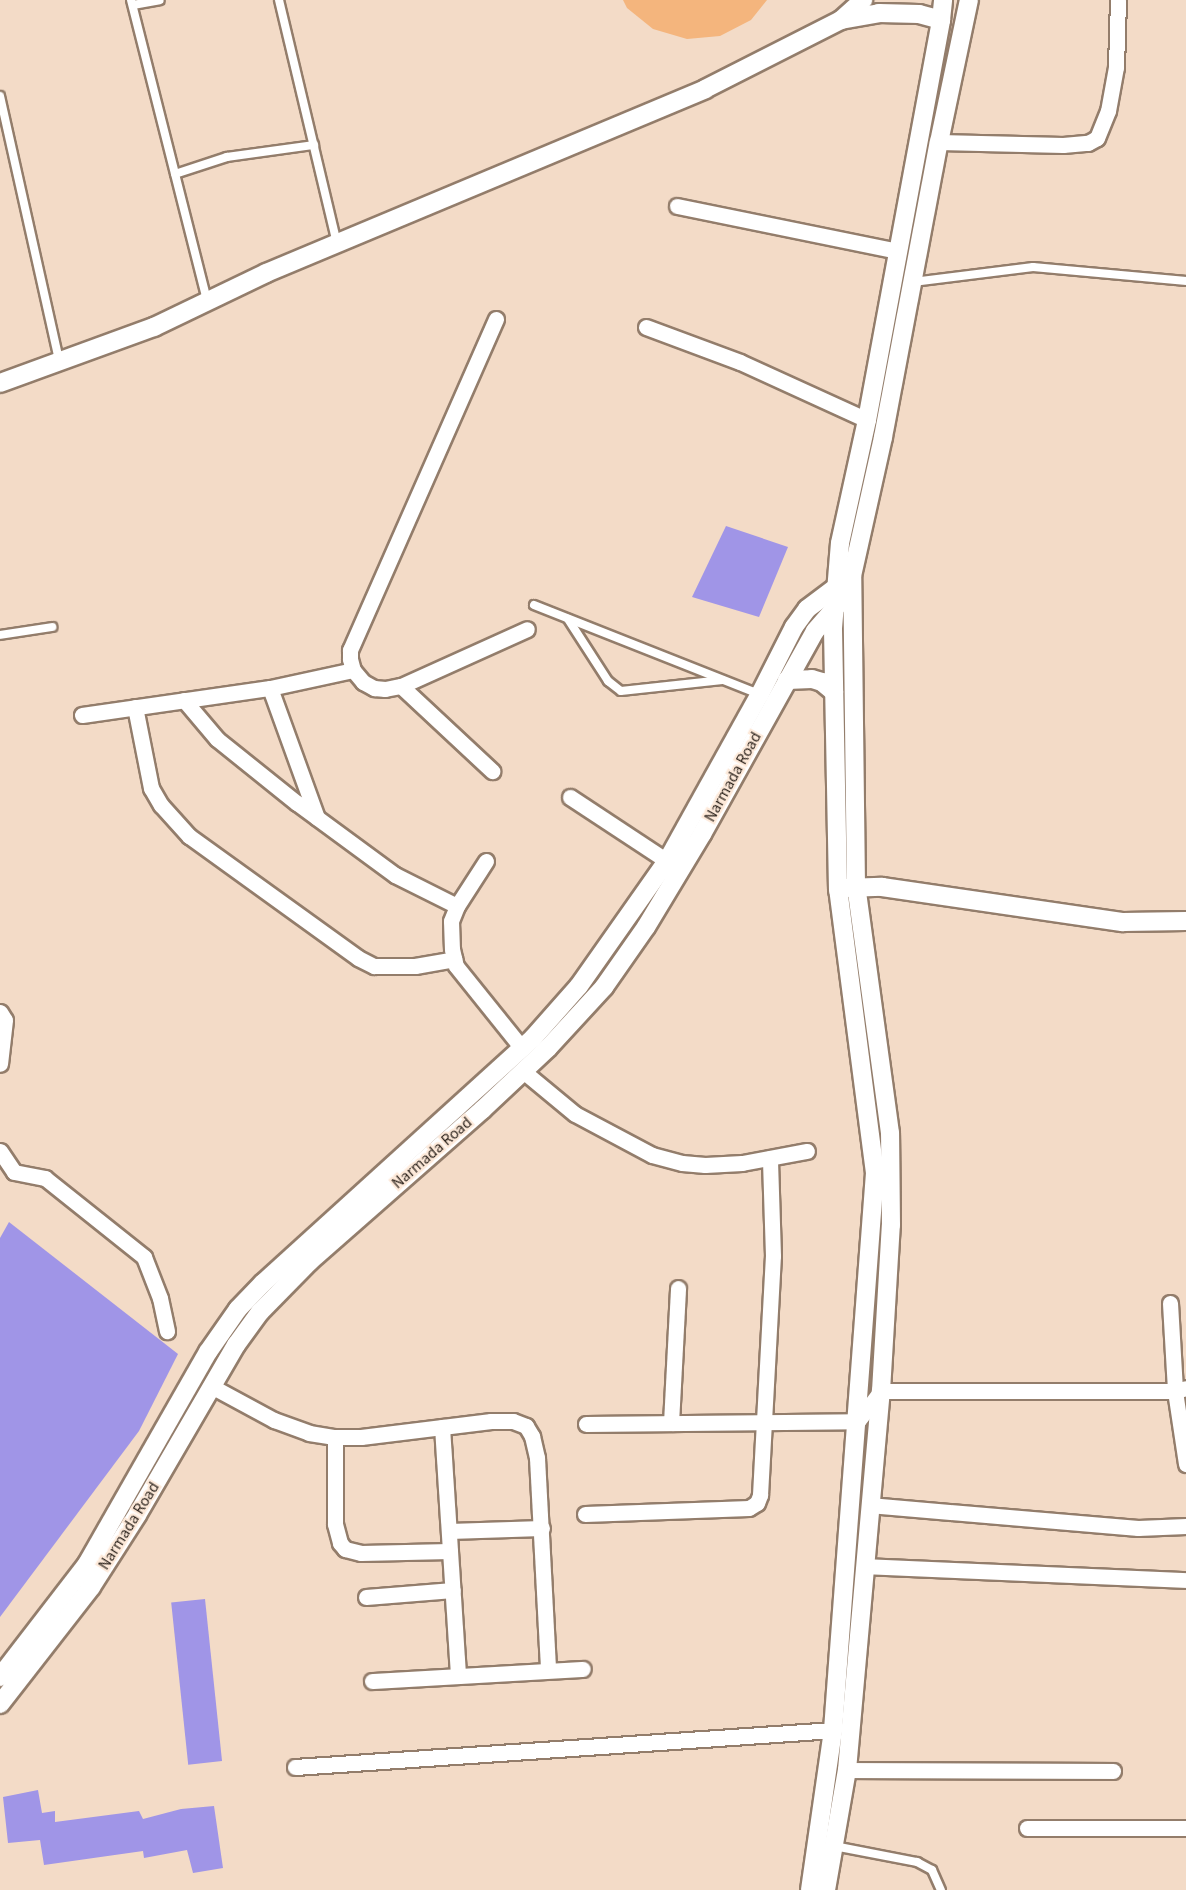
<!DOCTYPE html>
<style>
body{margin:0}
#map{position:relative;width:1186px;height:1890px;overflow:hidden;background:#f3dbc7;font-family:"Source Sans 3",sans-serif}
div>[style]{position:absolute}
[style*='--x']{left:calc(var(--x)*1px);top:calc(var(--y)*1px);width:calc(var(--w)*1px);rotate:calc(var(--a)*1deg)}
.green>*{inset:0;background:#f4b57d}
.building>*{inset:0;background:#a095e7;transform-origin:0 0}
.roads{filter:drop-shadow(2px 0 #937d6b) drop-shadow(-2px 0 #937d6b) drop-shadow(0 2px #937d6b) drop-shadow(0 -2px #937d6b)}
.service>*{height:8px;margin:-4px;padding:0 4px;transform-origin:4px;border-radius:4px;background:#fff}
.minor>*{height:15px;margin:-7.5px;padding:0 7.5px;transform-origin:7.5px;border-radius:7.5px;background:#fff}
.tertiary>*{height:18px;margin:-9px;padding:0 9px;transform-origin:9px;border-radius:9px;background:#fff}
span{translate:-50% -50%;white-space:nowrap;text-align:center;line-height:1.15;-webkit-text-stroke:4.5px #fde9d9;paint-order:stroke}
.street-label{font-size:16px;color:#2e251e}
</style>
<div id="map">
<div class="green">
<div style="clip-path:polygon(623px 0,767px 0,751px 20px,720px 36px,687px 39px,653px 29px,627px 8px)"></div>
</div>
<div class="building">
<div style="clip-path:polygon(726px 526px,788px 547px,759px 617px,692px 597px)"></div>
<div style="clip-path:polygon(9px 1222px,178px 1354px,139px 1431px,0 1617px,0 1238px)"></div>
<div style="left:205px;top:1599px;width:163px;height:34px;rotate:84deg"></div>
<div style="clip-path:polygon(38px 1790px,42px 1813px,55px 1811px,55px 1822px,139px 1811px,143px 1819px,181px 1809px,214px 1806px,223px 1868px,193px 1873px,187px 1850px,144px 1858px,143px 1851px,44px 1865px,40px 1840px,8px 1843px,3px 1797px)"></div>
</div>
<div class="roads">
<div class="service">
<div style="--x:131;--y:0;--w:309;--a:75.8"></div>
<div style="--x:279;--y:0;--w:250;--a:76.6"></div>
<div style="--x:133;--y:5;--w:27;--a:-10"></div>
<div style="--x:0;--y:96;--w:271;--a:77.4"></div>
<div style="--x:175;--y:174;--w:55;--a:-18.1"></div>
<div style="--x:227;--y:157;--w:88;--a:-7.9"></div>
<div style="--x:913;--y:282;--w:121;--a:-7.1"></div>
<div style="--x:1033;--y:267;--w:154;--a:5.2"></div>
<div style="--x:534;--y:605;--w:242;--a:21.6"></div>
<div style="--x:568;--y:619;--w:74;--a:57.2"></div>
<div style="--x:608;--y:681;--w:16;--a:38"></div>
<div style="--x:621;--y:691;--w:102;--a:-6.2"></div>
<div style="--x:0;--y:635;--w:53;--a:-8.7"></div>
<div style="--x:834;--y:1846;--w:85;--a:10.9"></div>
<div style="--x:917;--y:1862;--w:17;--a:28"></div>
<div style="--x:932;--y:1870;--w:22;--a:66"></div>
</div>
<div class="minor">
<div style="--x:939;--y:142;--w:124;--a:1.4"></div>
<div style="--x:1063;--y:145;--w:25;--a:-5"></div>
<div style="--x:1088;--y:143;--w:10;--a:-29"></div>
<div style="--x:1097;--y:138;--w:29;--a:-68"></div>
<div style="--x:1108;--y:111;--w:45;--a:-79.7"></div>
<div style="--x:1116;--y:67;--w:67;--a:-88.3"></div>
<div style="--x:677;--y:206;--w:226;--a:11.5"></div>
<div style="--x:496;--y:319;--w:362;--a:113.8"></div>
<div style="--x:350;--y:650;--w:9;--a:90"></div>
<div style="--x:350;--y:659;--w:11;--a:75"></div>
<div style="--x:353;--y:670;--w:16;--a:50"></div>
<div style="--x:363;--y:682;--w:13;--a:29"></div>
<div style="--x:374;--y:688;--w:11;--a:5"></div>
<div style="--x:385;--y:689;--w:16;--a:-11"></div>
<div style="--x:401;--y:686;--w:138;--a:-24.3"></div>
<div style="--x:646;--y:327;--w:100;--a:20.4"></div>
<div style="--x:740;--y:362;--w:140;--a:24.5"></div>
<div style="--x:401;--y:686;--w:125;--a:43"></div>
<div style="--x:270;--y:688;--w:138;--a:70.1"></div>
<div style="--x:184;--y:700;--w:51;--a:49.8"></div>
<div style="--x:217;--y:739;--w:102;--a:38.7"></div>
<div style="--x:297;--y:803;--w:122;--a:36.3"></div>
<div style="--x:395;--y:875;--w:69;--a:26.6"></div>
<div style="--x:135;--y:707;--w:83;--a:78.8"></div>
<div style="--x:151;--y:788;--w:20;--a:60"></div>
<div style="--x:161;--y:805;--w:42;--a:47.9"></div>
<div style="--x:189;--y:836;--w:208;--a:35.8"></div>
<div style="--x:358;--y:958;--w:18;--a:27"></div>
<div style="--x:374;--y:966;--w:41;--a:0"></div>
<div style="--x:415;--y:966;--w:40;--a:-10"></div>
<div style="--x:82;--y:715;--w:190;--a:-8.2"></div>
<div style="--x:270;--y:688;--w:85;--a:-12.2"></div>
<div style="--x:570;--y:797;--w:116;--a:33.4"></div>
<div style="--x:486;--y:861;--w:54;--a:122.8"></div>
<div style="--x:457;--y:906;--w:16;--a:112"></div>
<div style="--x:451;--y:921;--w:28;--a:88"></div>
<div style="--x:452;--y:949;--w:17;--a:77"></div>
<div style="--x:456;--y:966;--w:105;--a:51.2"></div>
<div style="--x:0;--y:1012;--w:9;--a:58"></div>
<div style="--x:5;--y:1020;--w:44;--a:96.5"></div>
<div style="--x:523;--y:1071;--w:67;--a:39.6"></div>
<div style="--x:575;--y:1114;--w:87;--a:28"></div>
<div style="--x:652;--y:1155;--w:31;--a:15"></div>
<div style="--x:682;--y:1163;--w:23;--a:5"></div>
<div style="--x:705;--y:1165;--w:37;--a:-3"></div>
<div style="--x:742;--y:1163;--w:66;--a:-10.5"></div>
<div style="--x:0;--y:1151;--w:25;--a:56"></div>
<div style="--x:14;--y:1172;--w:32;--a:11"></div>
<div style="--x:45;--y:1178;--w:127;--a:38.6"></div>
<div style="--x:144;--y:1257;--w:44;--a:68.7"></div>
<div style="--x:160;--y:1298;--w:34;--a:78"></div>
<div style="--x:1170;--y:1303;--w:88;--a:86.7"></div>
<div style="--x:1175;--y:1391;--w:74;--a:81.4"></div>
<div style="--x:211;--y:1386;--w:72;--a:28.4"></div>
<div style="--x:274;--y:1420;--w:37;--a:20"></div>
<div style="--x:309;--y:1433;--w:26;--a:9"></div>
<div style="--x:335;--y:1437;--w:26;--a:0"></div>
<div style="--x:361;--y:1437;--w:131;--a:-7"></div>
<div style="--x:491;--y:1421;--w:22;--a:0"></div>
<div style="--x:513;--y:1421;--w:14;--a:21"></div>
<div style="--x:526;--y:1426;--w:12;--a:59"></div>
<div style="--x:532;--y:1436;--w:23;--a:77"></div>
<div style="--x:537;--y:1458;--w:211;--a:87"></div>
<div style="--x:671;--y:1423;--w:135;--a:-87"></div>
<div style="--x:586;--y:1424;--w:272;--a:-0.6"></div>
<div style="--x:858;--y:1421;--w:38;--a:-53"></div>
<div style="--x:881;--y:1391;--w:294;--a:0"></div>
<div style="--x:1175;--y:1391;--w:11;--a:-15"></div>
<div style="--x:442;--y:1427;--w:249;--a:86.3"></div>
<div style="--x:335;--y:1437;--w:87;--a:90"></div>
<div style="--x:335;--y:1524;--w:20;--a:75"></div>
<div style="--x:340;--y:1543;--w:8;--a:50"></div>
<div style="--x:345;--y:1549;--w:16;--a:14"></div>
<div style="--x:361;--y:1553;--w:89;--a:-1.3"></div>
<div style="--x:869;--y:1505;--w:270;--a:4.9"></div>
<div style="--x:1138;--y:1528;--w:48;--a:-2.4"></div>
<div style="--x:585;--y:1514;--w:164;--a:-2.1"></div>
<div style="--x:749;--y:1508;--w:9;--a:-32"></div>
<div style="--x:757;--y:1503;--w:9;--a:-69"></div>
<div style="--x:760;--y:1495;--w:239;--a:-86.9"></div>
<div style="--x:773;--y:1256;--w:98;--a:-91.8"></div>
<div style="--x:449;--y:1531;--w:93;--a:-1.8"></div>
<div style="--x:864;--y:1566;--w:322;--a:2.5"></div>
<div style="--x:366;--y:1597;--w:87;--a:-4.6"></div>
<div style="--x:372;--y:1681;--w:211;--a:-3.3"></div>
<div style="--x:295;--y:1767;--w:539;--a:-3.93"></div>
<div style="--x:847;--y:1770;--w:266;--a:0.2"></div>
<div style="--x:1027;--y:1828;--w:159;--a:0"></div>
</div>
<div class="tertiary">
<div style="--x:841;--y:20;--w:30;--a:-42"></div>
<div style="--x:0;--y:383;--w:164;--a:-20"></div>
<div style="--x:154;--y:327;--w:124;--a:-25.7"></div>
<div style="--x:266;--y:273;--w:476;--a:-22.7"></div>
<div style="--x:705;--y:89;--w:153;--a:-26.9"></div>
<div style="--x:841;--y:20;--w:39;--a:-10"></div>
<div style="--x:879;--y:13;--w:40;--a:1.4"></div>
<div style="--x:919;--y:14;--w:23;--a:15"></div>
<div style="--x:787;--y:680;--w:25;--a:-2"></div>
<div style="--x:812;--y:679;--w:10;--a:17"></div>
<div style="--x:822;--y:682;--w:16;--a:40"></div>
<div style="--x:845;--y:888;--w:37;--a:-2"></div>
<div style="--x:882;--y:887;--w:244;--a:8.3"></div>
<div style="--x:1123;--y:922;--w:63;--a:-0.9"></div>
<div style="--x:0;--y:1677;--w:143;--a:-52.4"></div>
<div style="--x:87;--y:1564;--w:244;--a:-60.3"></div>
<div style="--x:208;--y:1352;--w:52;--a:-55.1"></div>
<div style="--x:238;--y:1309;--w:36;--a:-46"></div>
<div style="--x:263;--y:1283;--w:365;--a:-42.2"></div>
<div style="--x:533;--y:1038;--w:69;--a:-48.5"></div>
<div style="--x:579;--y:986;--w:153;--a:-54.9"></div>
<div style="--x:667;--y:861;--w:191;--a:-60.9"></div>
<div style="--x:760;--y:694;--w:75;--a:-63.1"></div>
<div style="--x:794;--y:627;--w:22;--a:-54"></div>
<div style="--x:807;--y:609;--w:45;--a:-36.9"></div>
<div style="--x:0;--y:1704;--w:148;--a:-52.1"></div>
<div style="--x:91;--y:1587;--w:85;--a:-57.4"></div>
<div style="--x:137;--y:1515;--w:197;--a:-59.8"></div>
<div style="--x:236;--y:1345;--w:41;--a:-54"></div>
<div style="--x:260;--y:1312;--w:71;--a:-45.6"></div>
<div style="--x:310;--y:1261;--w:229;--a:-41.3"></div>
<div style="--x:482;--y:1110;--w:91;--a:-43.2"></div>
<div style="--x:548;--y:1048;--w:83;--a:-47.4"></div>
<div style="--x:604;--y:987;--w:73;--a:-55"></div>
<div style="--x:646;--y:927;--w:109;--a:-58.9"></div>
<div style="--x:702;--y:834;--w:232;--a:-60.9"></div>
<div style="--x:815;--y:631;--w:35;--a:-49"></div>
<div style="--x:810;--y:1890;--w:162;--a:-81.8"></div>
<div style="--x:833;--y:1730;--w:559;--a:-85.69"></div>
<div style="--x:875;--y:1173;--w:285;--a:-97.4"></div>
<div style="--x:838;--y:890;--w:262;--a:-91.1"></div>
<div style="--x:833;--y:628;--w:85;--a:-85.3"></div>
<div style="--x:840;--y:543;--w:126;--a:-77.6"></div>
<div style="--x:867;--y:420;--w:407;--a:-79.5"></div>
<div style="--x:941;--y:20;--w:20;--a:-84"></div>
<div style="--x:826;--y:1890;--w:122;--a:-80.1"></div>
<div style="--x:847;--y:1770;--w:381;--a:-84.9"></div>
<div style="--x:881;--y:1391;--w:166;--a:-86.6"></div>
<div style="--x:891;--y:1225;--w:92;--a:-90.6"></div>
<div style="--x:890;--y:1133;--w:249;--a:-97.8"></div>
<div style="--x:856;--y:886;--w:310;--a:-90.7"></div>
<div style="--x:852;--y:576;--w:142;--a:-77.4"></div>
<div style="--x:883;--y:437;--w:300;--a:-79.3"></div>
<div style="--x:939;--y:142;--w:145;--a:-78.1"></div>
</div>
</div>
<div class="street-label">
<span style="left:733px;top:777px;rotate:-61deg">Narmada Road</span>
<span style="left:432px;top:1153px;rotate:-41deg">Narmada Road</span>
<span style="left:129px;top:1526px;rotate:-58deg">Narmada Road</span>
</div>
</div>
